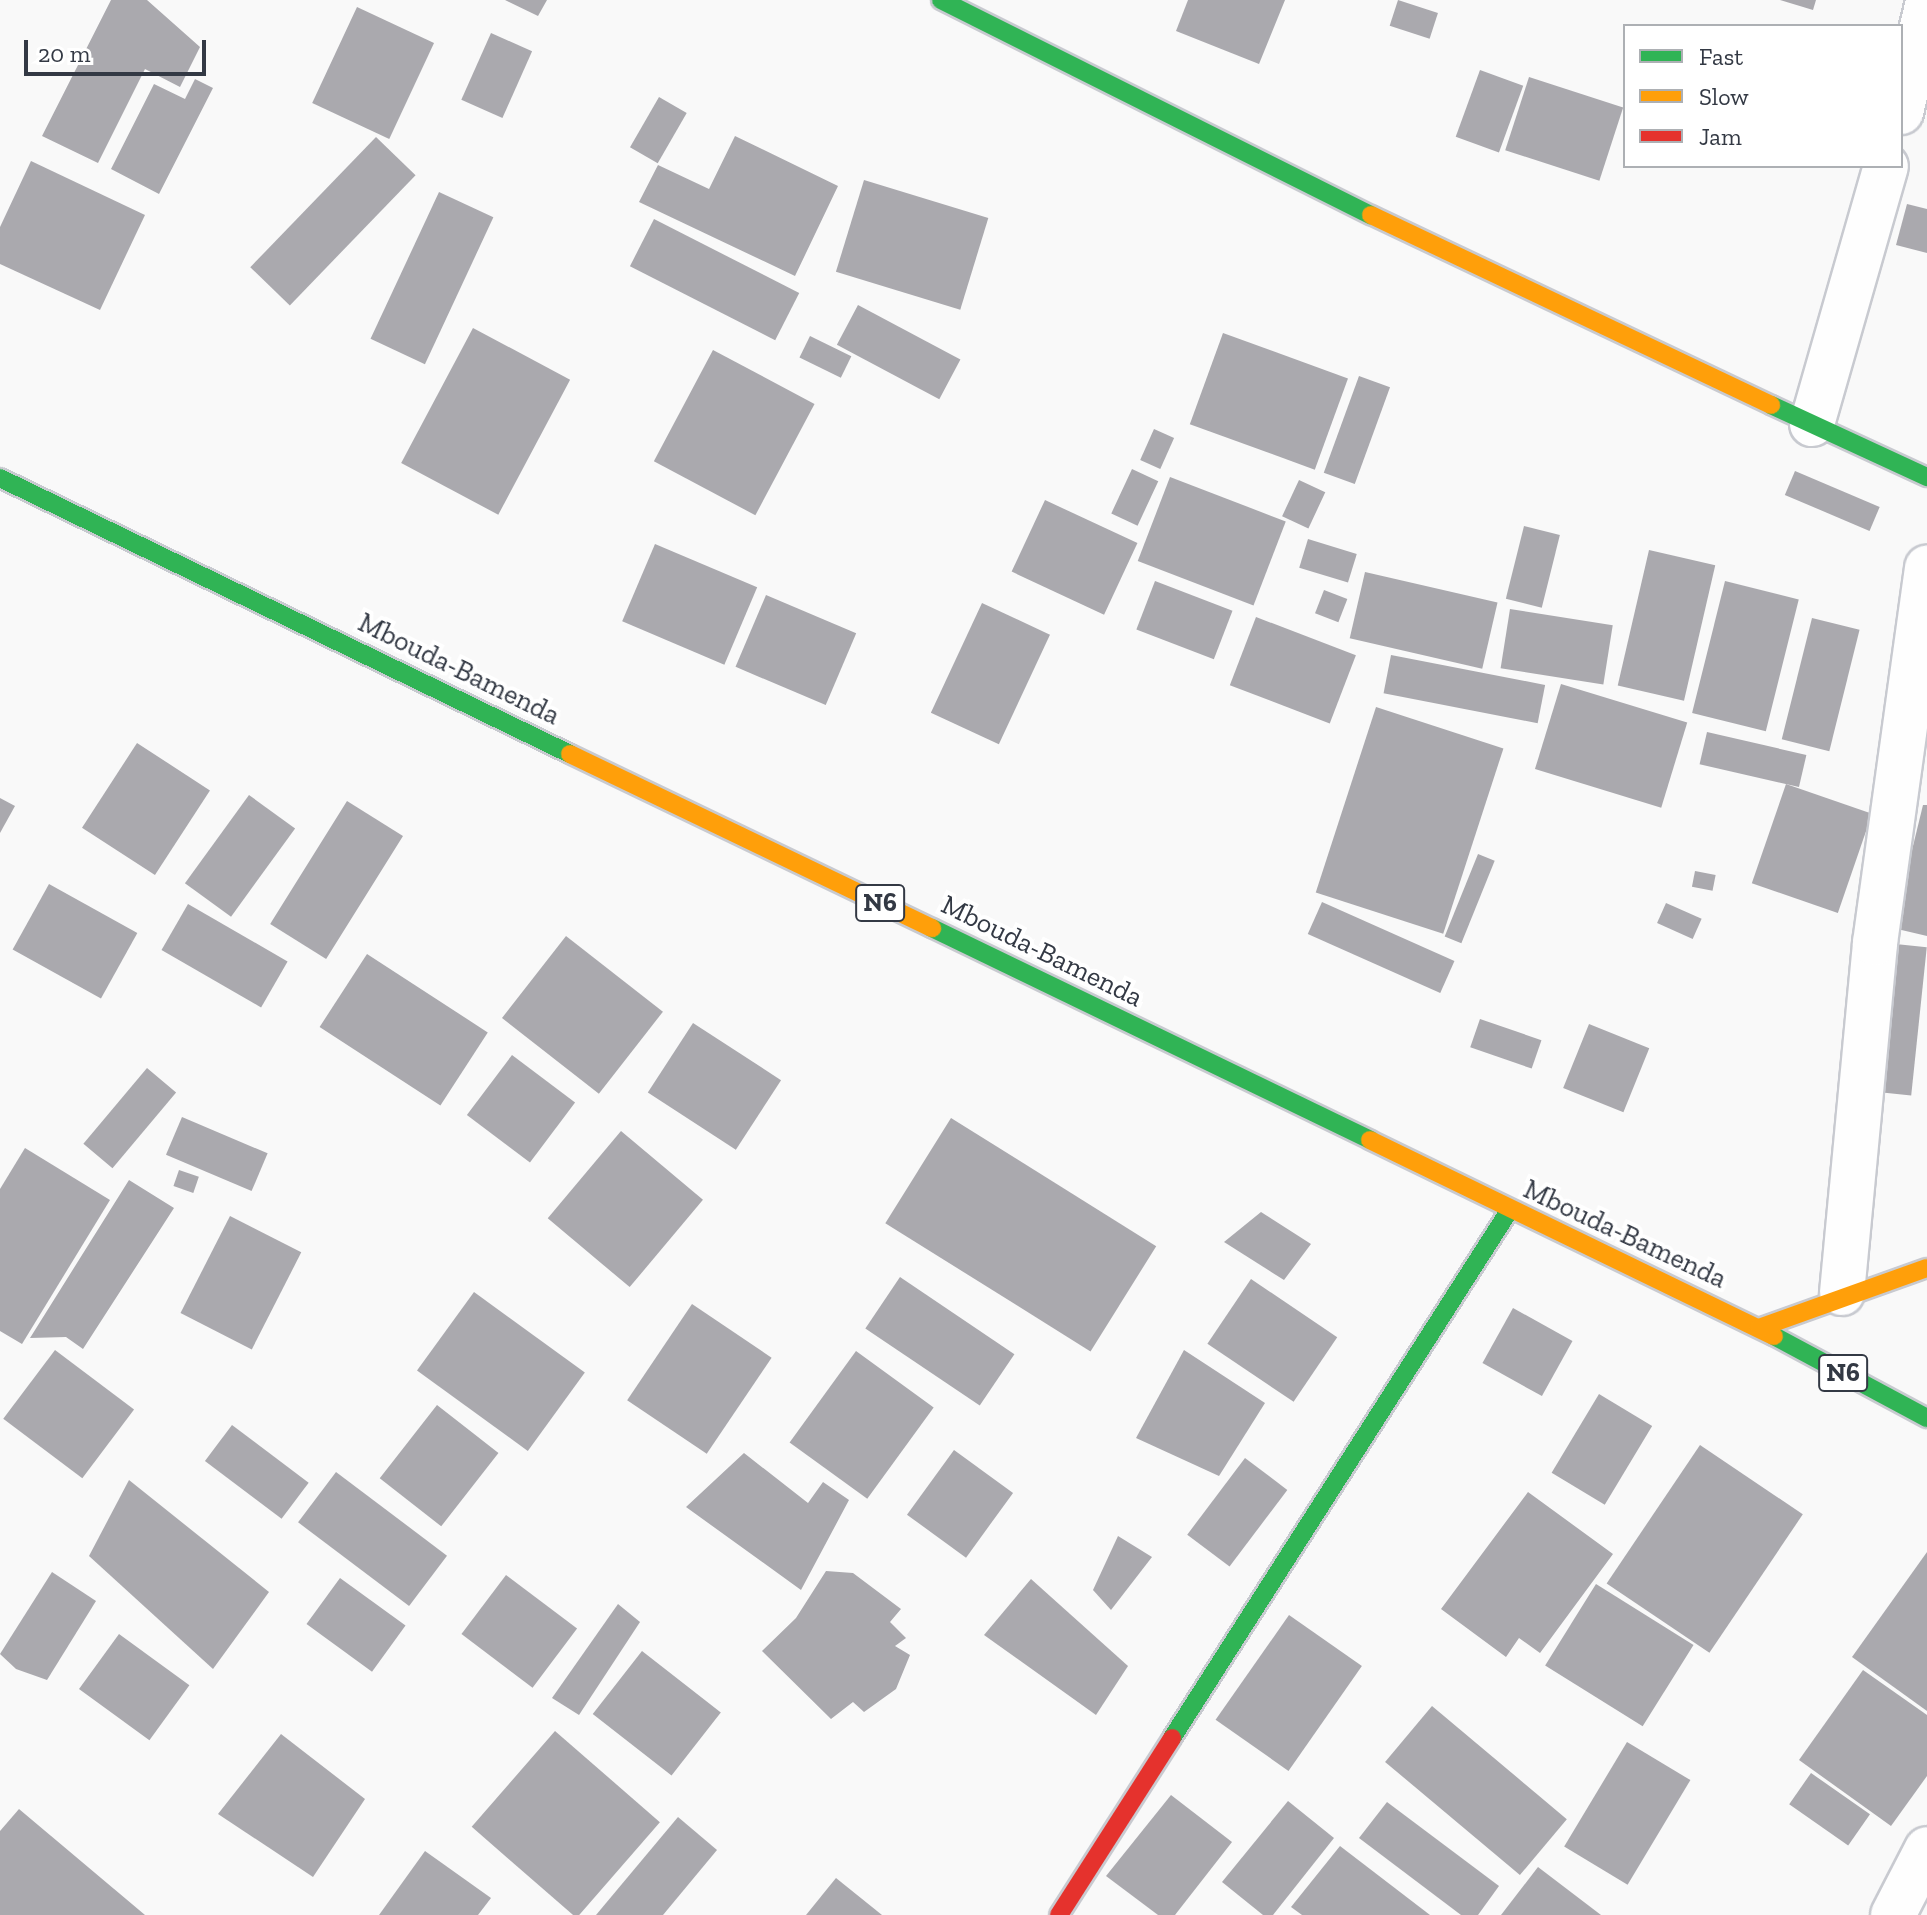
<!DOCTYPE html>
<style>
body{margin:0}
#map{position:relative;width:1927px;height:1915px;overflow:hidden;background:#f9f9f9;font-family:"Zilla Slab",serif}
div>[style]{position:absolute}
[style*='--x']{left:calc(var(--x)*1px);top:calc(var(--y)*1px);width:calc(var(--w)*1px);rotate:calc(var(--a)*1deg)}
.building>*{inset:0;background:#aaa9ae;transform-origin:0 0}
.roads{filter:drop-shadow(2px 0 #c8cad0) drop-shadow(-2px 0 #c8cad0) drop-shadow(0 2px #c8cad0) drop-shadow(0 -2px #c8cad0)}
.street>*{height:44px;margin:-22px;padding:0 22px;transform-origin:22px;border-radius:22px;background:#fefefe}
.fast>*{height:18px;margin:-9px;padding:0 9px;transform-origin:9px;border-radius:9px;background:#30b455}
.slow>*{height:18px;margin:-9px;padding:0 9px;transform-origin:9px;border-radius:9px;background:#ff9f0a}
.jam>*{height:18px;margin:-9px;padding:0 9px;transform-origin:9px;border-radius:9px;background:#e5322d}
span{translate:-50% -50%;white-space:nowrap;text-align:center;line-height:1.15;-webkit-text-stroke:8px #fff;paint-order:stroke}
.shield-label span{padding:2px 6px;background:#fff;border:2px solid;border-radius:6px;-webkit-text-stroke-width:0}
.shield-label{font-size:26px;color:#333944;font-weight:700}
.street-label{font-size:28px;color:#333944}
.legend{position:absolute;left:1623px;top:24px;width:280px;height:144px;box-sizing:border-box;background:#fff;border:2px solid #adb0b4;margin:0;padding:10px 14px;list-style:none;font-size:24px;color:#333944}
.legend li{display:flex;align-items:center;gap:16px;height:40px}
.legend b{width:40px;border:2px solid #adb0b4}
.scale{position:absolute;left:24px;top:40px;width:182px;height:36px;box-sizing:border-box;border:4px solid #333944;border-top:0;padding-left:10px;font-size:24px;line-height:28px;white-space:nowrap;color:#333944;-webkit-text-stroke:6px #fff;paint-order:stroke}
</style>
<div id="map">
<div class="building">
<div style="clip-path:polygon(111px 0,147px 0,200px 47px,180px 87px,145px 69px,98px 163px,42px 136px)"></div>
<div style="clip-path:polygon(505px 0,547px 0,538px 16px)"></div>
<div style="clip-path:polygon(1188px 0,1285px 0,1259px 64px,1176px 31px)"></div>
<div style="left:1398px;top:0;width:42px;height:27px;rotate:18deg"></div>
<div style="clip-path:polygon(1780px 0,1816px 0,1813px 10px)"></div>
<div style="left:357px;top:7px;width:85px;height:106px;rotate:25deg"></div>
<div style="left:491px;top:33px;width:45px;height:73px;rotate:24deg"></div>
<div style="left:1480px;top:70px;width:46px;height:71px;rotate:20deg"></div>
<div style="left:1529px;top:77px;width:99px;height:77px;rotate:18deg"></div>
<div style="clip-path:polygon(195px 79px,213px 88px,159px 194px,111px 169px,154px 84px,185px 99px)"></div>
<div style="left:659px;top:97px;width:32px;height:58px;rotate:30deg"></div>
<div style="clip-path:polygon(735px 136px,838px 186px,795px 276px,639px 202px,658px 165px,709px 189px)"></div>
<div style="left:376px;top:137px;width:55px;height:181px;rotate:44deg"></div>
<div style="clip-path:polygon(31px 161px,145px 215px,100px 310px,0 264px,0 227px)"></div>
<div style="left:864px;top:180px;width:130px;height:96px;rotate:17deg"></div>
<div style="left:439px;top:192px;width:60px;height:162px;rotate:25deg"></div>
<div style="clip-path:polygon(1907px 204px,1927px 209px,1927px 253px,1896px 245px)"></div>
<div style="left:654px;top:219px;width:163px;height:53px;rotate:27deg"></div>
<div style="left:858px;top:305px;width:116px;height:45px;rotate:28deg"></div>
<div style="left:473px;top:328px;width:110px;height:153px;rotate:28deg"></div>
<div style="left:1223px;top:333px;width:133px;height:97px;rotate:20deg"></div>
<div style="left:810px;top:336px;width:46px;height:24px;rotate:26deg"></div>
<div style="left:713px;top:350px;width:115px;height:126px;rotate:28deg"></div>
<div style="left:1359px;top:376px;width:33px;height:103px;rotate:20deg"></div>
<div style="left:1154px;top:429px;width:22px;height:34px;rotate:24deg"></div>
<div style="left:1132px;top:469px;width:29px;height:49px;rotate:25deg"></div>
<div style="left:1795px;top:471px;width:92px;height:26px;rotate:23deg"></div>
<div style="left:1170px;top:477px;width:124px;height:90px;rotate:21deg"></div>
<div style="left:1299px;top:480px;width:29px;height:40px;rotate:25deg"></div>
<div style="left:1045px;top:500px;width:102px;height:79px;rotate:25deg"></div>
<div style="left:1524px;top:526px;width:37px;height:75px;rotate:14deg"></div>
<div style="left:1308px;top:539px;width:51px;height:30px;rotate:17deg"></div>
<div style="left:655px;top:544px;width:111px;height:84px;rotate:23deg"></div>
<div style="left:1649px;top:550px;width:68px;height:139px;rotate:13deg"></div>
<div style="left:1365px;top:572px;width:136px;height:68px;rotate:13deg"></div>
<div style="left:1155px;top:581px;width:83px;height:52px;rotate:21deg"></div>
<div style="left:1725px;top:581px;width:76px;height:136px;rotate:14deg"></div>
<div style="left:1324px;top:590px;width:25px;height:25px;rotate:21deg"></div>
<div style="left:766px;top:595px;width:98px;height:78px;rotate:23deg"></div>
<div style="left:982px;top:603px;width:75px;height:121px;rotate:25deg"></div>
<div style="left:1510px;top:609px;width:104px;height:60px;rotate:9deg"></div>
<div style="left:1256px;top:617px;width:107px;height:73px;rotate:21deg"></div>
<div style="left:1812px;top:618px;width:49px;height:125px;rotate:14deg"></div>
<div style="left:1391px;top:655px;width:157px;height:39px;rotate:11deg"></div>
<div style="left:1561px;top:684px;width:132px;height:89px;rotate:17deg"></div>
<div style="left:1376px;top:707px;width:134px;height:195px;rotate:18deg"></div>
<div style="left:1707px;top:732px;width:102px;height:33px;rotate:13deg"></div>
<div style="left:137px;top:743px;width:87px;height:101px;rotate:33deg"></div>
<div style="left:1786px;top:784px;width:91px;height:105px;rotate:19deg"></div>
<div style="left:249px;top:795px;width:57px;height:109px;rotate:36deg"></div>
<div style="clip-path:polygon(0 798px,15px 806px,0 833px)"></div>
<div style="left:347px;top:801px;width:66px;height:145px;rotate:32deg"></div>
<div style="clip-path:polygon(1923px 805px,1927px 805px,1927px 936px,1893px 928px)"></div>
<div style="left:1478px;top:854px;width:18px;height:89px;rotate:22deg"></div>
<div style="left:1695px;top:871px;width:21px;height:16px;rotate:11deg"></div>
<div style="left:49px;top:884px;width:101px;height:75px;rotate:29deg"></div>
<div style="left:1322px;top:902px;width:145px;height:35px;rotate:24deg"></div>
<div style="left:1666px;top:903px;width:39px;height:22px;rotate:24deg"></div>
<div style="left:188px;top:904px;width:115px;height:53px;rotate:30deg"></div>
<div style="left:566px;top:936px;width:123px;height:104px;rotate:38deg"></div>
<div style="left:1886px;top:943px;width:41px;height:149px;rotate:6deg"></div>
<div style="left:367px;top:954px;width:144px;height:87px;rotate:33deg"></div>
<div style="left:1480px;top:1019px;width:65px;height:30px;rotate:19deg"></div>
<div style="left:693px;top:1023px;width:105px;height:83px;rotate:33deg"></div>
<div style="left:1589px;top:1024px;width:65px;height:69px;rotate:22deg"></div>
<div style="left:512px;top:1055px;width:79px;height:75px;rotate:37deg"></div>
<div style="left:147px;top:1068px;width:38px;height:99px;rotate:40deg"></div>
<div style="left:182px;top:1117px;width:93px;height:41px;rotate:23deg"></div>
<div style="left:951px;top:1118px;width:242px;height:124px;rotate:32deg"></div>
<div style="left:621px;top:1131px;width:107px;height:114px;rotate:40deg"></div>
<div style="clip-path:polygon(25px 1148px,110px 1200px,22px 1344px,0 1331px,0 1189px)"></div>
<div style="left:179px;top:1170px;width:21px;height:17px;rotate:19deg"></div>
<div style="clip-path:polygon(129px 1180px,174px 1208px,83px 1349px,66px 1337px,30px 1338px)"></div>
<div style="clip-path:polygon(1261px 1212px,1311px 1244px,1284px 1280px,1224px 1242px)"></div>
<div style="left:230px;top:1216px;width:80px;height:109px;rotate:27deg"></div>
<div style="left:900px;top:1277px;width:138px;height:62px;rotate:34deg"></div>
<div style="left:1251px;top:1279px;width:104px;height:78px;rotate:34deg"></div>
<div style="left:474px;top:1292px;width:137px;height:97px;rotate:36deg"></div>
<div style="left:692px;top:1304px;width:96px;height:116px;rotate:34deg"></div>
<div style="left:1513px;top:1308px;width:68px;height:63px;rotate:29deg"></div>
<div style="left:55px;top:1350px;width:99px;height:86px;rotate:37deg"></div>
<div style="clip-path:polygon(1184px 1350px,1265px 1403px,1219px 1476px,1136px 1438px)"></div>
<div style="left:856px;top:1351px;width:96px;height:113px;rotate:36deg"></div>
<div style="left:1599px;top:1394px;width:62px;height:92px;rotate:31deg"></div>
<div style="left:437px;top:1405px;width:78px;height:93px;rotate:38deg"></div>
<div style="left:232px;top:1425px;width:96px;height:45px;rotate:37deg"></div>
<div style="left:1700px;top:1445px;width:124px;height:167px;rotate:34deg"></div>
<div style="left:954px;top:1450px;width:73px;height:80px;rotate:36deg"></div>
<div style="clip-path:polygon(744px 1453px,808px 1503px,823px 1482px,849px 1500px,801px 1590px,686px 1507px)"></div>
<div style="left:1245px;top:1458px;width:53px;height:96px;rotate:37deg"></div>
<div style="left:336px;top:1472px;width:139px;height:63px;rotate:37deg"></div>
<div style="clip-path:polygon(129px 1480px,269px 1592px,213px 1669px,89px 1556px)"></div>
<div style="clip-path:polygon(1528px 1492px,1613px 1554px,1540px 1653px,1519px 1638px,1506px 1657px,1441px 1609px)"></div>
<div style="clip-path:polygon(1118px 1536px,1152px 1557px,1111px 1610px,1093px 1590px)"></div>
<div style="clip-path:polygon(1927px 1552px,1927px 1711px,1852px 1657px)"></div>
<div style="clip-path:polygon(826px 1571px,853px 1573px,901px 1609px,890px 1622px,906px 1638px,895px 1646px,910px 1655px,896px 1689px,864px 1712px,853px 1702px,831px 1719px,762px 1651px,796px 1618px)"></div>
<div style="clip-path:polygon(52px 1572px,96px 1601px,47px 1680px,16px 1669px,0 1654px)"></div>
<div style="left:506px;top:1575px;width:89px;height:74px;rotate:37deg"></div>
<div style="left:340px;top:1578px;width:81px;height:57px;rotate:36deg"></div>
<div style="clip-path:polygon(1031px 1579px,1128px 1666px,1096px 1715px,984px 1635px)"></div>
<div style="left:1596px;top:1584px;width:115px;height:96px;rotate:32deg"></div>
<div style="clip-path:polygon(618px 1604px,640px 1622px,579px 1715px,552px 1698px)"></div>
<div style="left:1289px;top:1615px;width:89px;height:128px;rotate:35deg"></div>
<div style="left:119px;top:1634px;width:87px;height:68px;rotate:36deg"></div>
<div style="left:642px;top:1651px;width:100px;height:80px;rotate:38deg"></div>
<div style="clip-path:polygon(1863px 1670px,1927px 1715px,1927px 1776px,1891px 1826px,1799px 1760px)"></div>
<div style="left:1432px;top:1706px;width:176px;height:73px;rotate:40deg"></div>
<div style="left:555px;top:1731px;width:139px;height:127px;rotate:41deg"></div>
<div style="clip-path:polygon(281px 1734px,365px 1799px,313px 1877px,218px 1814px)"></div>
<div style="left:1627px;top:1742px;width:74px;height:122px;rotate:31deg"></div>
<div style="left:1811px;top:1773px;width:72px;height:38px;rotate:35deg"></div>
<div style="clip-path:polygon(1171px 1795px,1232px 1842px,1175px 1915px,1158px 1915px,1106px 1876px)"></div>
<div style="clip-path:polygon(1288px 1801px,1334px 1838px,1273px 1915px,1263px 1915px,1222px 1882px)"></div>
<div style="clip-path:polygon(1387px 1802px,1499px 1886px,1478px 1915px,1461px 1915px,1359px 1838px)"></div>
<div style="clip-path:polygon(19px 1809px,145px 1915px,0 1915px,0 1831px)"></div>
<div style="clip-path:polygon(678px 1817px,717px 1850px,663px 1915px,596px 1915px)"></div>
<div style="clip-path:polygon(1340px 1846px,1430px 1915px,1302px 1915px,1291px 1907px)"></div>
<div style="clip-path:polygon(425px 1851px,491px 1898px,478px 1915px,379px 1915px)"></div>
<div style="clip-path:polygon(1538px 1867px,1601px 1915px,1501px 1915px)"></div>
<div style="clip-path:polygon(836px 1878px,882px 1915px,806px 1915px)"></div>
</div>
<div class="roads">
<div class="street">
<div style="--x:1901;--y:112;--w:109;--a:-76.2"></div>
<div style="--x:1812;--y:424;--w:268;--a:-74"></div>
<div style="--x:1842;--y:1293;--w:352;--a:-84.6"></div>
<div style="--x:1875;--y:943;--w:379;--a:-82.1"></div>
<div style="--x:1893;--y:1915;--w:74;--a:-62.7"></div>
</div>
<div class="fast">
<div style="--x:941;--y:0;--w:481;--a:26.6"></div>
<div style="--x:1771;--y:405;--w:172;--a:24.8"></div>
<div style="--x:0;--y:478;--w:633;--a:25.84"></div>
<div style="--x:932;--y:928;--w:487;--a:25.8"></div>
<div style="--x:1774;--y:1336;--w:174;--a:28.2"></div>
<div style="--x:1172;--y:1738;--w:626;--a:-57.4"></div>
</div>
<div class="slow">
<div style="--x:1371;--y:215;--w:443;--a:25.4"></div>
<div style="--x:570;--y:754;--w:402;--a:25.7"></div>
<div style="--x:1370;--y:1140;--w:449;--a:25.9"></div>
<div style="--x:1759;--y:1328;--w:178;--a:-19.7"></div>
</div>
<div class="jam">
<div style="--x:1059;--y:1915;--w:210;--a:-57.4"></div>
</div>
</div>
<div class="shield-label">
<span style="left:880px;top:903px">N6</span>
<span style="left:1843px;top:1373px">N6</span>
</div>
<div class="street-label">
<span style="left:459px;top:669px;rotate:26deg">Mbouda-Bamenda</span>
<span style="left:1042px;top:951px;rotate:26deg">Mbouda-Bamenda</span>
<span style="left:1625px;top:1234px;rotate:25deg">Mbouda-Bamenda</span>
</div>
<ul class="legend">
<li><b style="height:10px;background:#30b455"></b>Fast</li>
<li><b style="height:10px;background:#ff9f0a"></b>Slow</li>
<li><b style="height:10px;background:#e5322d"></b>Jam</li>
</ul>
<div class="scale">20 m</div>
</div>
